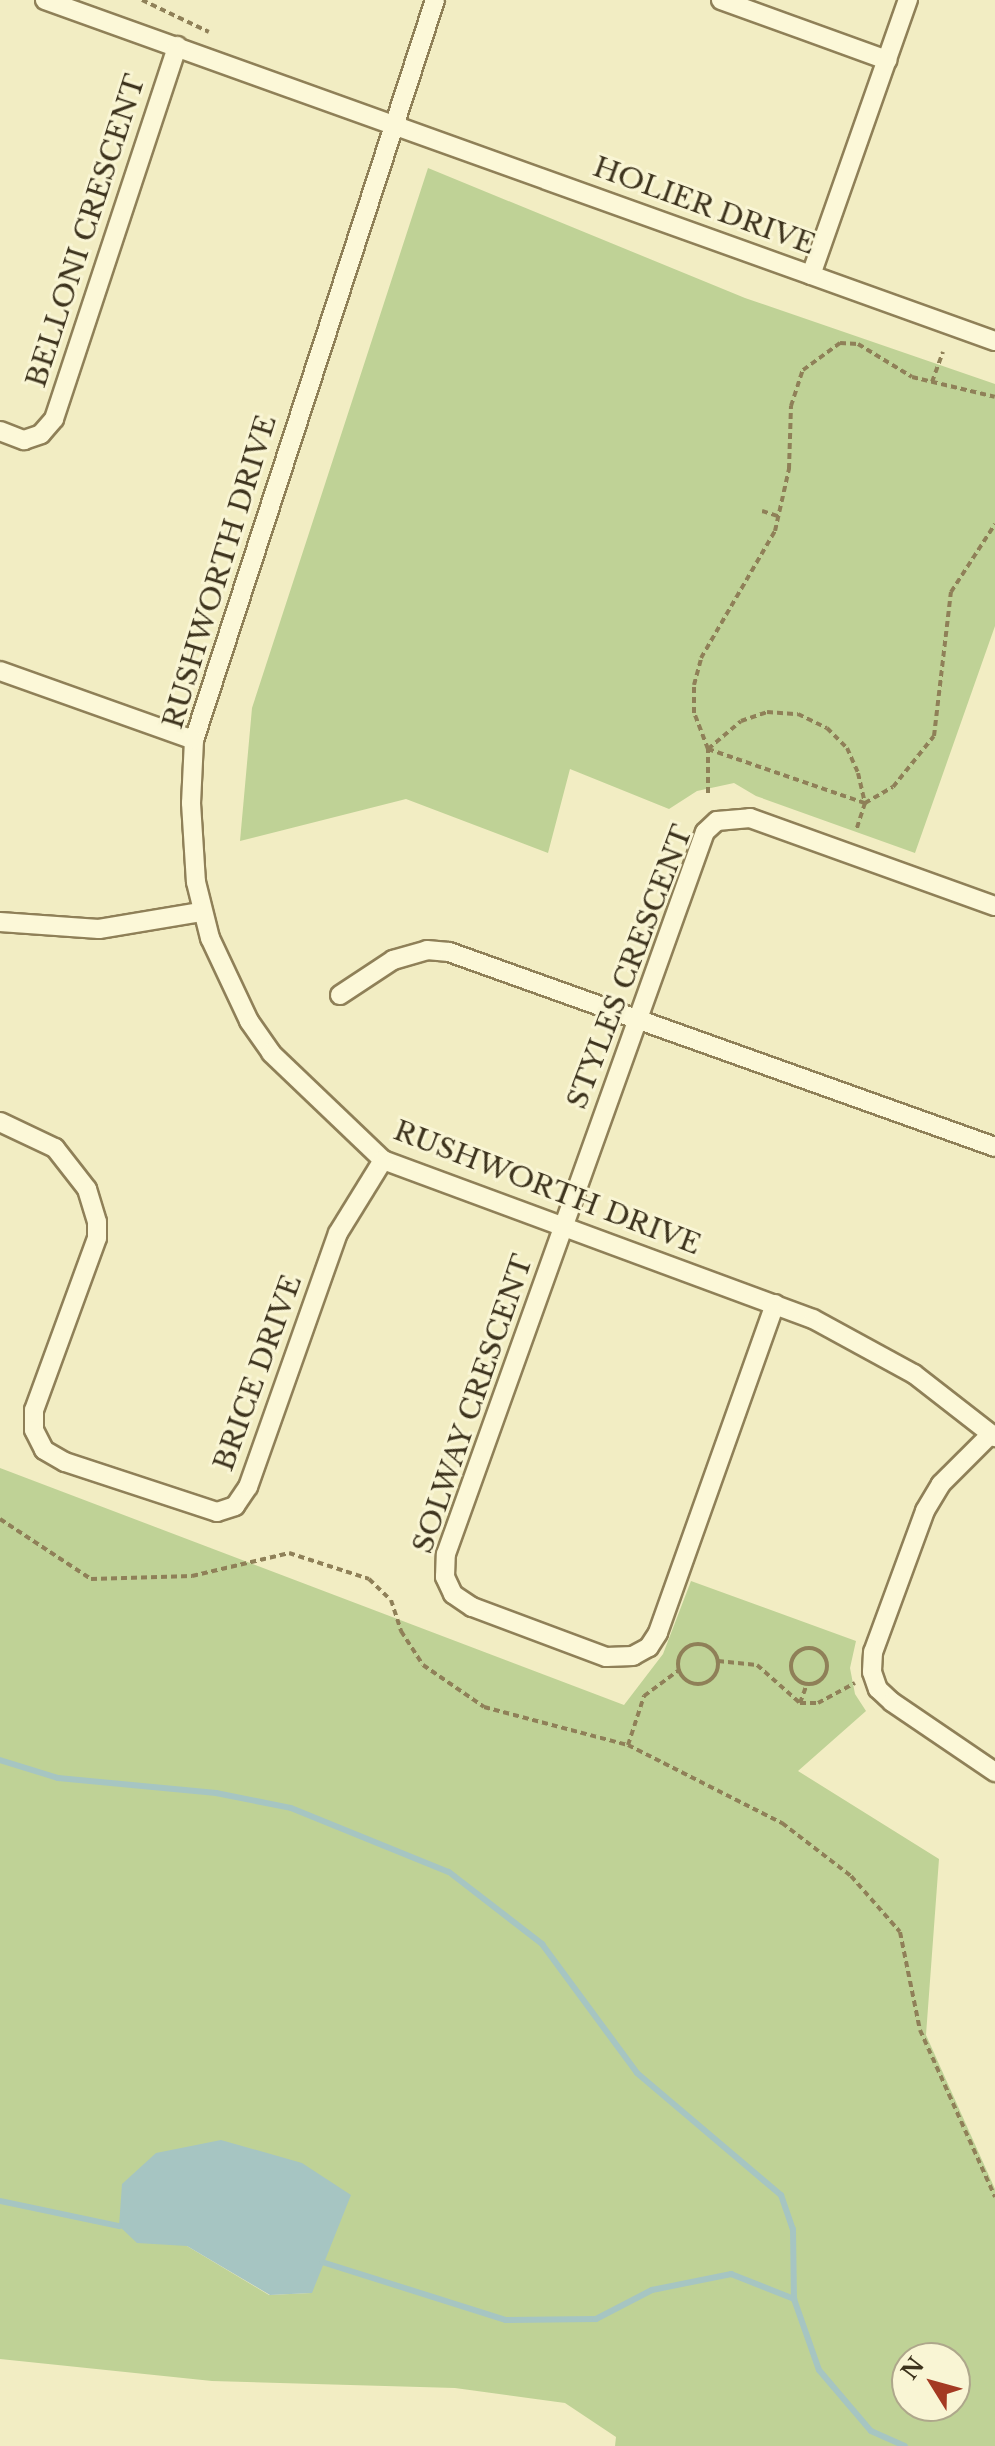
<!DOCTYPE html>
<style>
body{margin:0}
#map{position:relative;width:995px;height:2446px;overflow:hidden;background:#f2edc3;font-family:"Libre Baskerville",serif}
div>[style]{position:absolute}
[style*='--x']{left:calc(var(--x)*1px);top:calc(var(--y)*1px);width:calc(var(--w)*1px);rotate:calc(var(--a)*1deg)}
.green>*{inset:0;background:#bfd296}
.water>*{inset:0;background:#a6c5c2}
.stream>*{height:6px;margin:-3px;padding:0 3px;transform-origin:3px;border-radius:3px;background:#a6c5c2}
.path>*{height:4px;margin-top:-2px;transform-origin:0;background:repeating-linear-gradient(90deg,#8f8058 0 6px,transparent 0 10px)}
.path>.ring{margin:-2px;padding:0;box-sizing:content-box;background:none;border:4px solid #8f8058;border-radius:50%}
.roads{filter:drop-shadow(2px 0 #8f8058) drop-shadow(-2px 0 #8f8058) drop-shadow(0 2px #8f8058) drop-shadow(0 -2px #8f8058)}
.minor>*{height:18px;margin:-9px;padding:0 9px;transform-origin:9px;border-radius:9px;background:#fcf8d8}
span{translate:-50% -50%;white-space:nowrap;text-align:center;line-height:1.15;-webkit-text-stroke:6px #f9f5d4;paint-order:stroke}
.street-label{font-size:28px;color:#3d331d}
.north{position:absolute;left:891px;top:2342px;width:80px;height:80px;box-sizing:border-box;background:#f9f5d4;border:2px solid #aea78b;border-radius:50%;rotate:307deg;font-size:22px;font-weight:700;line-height:32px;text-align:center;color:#3d331d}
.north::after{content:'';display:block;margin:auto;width:28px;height:36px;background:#a43a22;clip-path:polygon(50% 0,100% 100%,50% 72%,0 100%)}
</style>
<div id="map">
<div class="green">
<div style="clip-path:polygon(428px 168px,745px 298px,995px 384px,995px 626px,915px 853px,756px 796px,734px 783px,697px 791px,669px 809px,570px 769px,548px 853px,406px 799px,240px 841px,252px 708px)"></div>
<div style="clip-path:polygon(evenodd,0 1468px,624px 1705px,663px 1654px,691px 1581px,856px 1641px,850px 1668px,855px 1694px,866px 1711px,798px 1771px,939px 1859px,926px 2035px,995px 2189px,995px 2446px,615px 2446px,616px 2437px,565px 2403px,455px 2388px,212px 2381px,0 2359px,0 1468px,187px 2246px,322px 2262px,311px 2293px,269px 2295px,187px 2246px,0 1468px,907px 2358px,955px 2358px,955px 2406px,907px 2406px,907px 2358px)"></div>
</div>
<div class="water">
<div style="clip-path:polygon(221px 2140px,302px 2163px,351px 2195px,312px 2293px,270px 2295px,187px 2246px,137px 2243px,119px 2226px,122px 2184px,156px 2153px)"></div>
</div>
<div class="stream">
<div style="--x:0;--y:1760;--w:61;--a:17.2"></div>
<div style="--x:58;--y:1778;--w:159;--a:5.4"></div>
<div style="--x:216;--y:1793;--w:76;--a:11.3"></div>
<div style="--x:291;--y:1808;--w:170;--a:22.1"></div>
<div style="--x:449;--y:1872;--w:118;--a:37.7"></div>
<div style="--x:542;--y:1944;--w:160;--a:53.6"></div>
<div style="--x:637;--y:2073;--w:189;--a:40.3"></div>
<div style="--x:781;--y:2195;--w:36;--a:71"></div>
<div style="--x:793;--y:2229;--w:70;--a:89.2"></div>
<div style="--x:794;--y:2299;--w:75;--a:70.6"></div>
<div style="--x:819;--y:2370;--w:80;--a:49.6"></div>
<div style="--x:871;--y:2431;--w:37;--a:24"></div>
<div style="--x:0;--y:2201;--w:122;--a:11.9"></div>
<div style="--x:322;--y:2262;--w:193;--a:17.5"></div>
<div style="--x:506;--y:2320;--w:90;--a:-0.6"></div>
<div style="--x:596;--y:2319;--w:63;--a:-27.4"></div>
<div style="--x:652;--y:2290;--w:81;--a:-11.4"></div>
<div style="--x:731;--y:2274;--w:68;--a:21.6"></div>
</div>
<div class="path">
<div style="--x:142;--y:0;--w:74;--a:25.5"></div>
<div style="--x:932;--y:382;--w:32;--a:-70"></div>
<div style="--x:762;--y:511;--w:19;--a:18"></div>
<div style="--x:708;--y:749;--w:166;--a:19"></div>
<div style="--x:865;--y:803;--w:32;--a:-30"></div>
<div style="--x:893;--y:787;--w:65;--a:-51.2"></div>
<div style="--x:934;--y:736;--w:145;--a:-83.3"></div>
<div style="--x:951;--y:592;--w:81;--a:-57.1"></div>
<div style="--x:708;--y:749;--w:43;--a:-40.3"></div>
<div style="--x:741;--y:721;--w:28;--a:-19"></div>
<div style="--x:767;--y:712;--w:31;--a:4"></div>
<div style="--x:798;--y:714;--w:32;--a:26"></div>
<div style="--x:827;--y:728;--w:28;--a:45"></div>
<div style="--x:847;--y:748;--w:27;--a:66"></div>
<div style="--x:858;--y:773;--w:31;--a:77"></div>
<div style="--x:865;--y:803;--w:28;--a:108"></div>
<div style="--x:708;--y:793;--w:44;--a:-90"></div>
<div style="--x:708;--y:749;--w:39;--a:-111"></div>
<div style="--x:694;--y:713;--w:28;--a:-90"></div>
<div style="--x:694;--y:685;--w:28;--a:-75"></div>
<div style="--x:701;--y:658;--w:147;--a:-59.8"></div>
<div style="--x:775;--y:531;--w:64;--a:-77.3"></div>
<div style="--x:789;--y:469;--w:63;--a:-88.2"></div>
<div style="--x:791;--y:406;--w:38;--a:-72"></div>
<div style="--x:803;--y:370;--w:46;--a:-36.1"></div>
<div style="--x:840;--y:343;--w:18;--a:3"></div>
<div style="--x:858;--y:344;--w:63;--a:31.4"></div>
<div style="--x:912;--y:377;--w:85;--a:13.5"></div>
<div style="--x:0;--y:1519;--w:109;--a:33.4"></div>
<div style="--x:91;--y:1579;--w:101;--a:-1.7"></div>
<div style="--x:192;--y:1576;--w:100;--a:-13.3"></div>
<div style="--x:289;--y:1553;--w:84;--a:18"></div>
<div style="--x:369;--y:1579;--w:30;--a:44"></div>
<div style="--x:391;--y:1600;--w:33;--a:72"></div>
<div style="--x:401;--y:1631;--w:40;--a:57.1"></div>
<div style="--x:423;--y:1665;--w:74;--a:34.5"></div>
<div style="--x:484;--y:1707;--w:149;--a:14.8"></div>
<div style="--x:628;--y:1745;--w:173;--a:26.9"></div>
<div style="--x:782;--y:1823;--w:87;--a:37.5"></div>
<div style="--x:851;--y:1876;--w:74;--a:48.8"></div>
<div style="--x:900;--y:1932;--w:100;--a:78.5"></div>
<div style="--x:920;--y:2030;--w:183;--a:65.8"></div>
<div class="ring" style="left:678px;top:1644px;width:36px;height:36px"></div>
<div class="ring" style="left:791px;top:1648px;width:32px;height:32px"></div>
<div style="--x:718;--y:1661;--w:39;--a:6"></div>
<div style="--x:757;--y:1665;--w:57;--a:41.5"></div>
<div style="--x:800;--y:1703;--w:18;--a:0"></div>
<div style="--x:818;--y:1703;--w:42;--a:-28.4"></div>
<div style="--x:800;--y:1703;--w:20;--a:-70"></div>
<div style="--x:628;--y:1745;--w:52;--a:-71.9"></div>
<div style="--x:644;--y:1696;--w:44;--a:-36.6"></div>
</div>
<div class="roads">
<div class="minor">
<div style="--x:45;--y:0;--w:1009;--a:19.75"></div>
<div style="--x:435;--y:0;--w:778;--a:108.04"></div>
<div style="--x:194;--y:740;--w:63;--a:92.7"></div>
<div style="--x:191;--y:803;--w:79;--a:86.4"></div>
<div style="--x:196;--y:882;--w:58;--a:76"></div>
<div style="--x:210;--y:938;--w:92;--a:64.8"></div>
<div style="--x:249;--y:1021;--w:39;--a:55"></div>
<div style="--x:271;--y:1053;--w:155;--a:43.7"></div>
<div style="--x:383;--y:1160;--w:458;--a:20.3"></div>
<div style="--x:813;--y:1319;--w:115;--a:28.6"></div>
<div style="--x:914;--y:1374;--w:103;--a:37.9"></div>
<div style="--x:721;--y:0;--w:177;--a:19.9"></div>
<div style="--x:811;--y:275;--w:292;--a:-70.6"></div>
<div style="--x:0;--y:431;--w:26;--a:21"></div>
<div style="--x:24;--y:440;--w:18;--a:-19"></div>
<div style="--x:41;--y:434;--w:20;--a:-49"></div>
<div style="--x:54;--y:419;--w:393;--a:-71.7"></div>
<div style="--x:0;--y:671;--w:206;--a:19.6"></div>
<div style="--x:0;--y:922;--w:99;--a:4"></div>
<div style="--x:99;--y:929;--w:103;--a:-9.5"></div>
<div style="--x:340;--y:995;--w:64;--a:-33.4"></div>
<div style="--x:393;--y:960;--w:35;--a:-16"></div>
<div style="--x:427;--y:950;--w:22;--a:5"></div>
<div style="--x:449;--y:952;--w:580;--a:19.65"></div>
<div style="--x:0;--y:1122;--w:61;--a:25.3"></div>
<div style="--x:55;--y:1148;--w:52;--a:52"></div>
<div style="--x:87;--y:1189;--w:34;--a:73"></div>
<div style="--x:97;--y:1222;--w:16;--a:90"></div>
<div style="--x:97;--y:1238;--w:183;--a:110.1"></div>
<div style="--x:34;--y:1410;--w:20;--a:90"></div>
<div style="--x:34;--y:1430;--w:22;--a:63"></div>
<div style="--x:44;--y:1450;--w:24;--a:30"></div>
<div style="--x:65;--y:1462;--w:160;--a:18.2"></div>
<div style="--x:217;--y:1512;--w:19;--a:-18"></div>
<div style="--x:235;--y:1506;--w:23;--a:-56"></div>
<div style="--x:248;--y:1487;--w:269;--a:-70.5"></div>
<div style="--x:338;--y:1233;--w:86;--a:-58.3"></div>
<div style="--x:775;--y:1304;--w:349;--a:109.6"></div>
<div style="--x:658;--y:1633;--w:17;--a:123"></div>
<div style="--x:649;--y:1647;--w:18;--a:151"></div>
<div style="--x:633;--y:1656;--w:27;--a:178"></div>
<div style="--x:606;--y:1657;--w:143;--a:-159.5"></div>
<div style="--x:472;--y:1607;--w:23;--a:-146"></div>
<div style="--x:453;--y:1594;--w:19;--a:-115"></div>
<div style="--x:445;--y:1577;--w:23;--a:-88"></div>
<div style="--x:446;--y:1554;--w:767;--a:-70.27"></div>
<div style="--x:705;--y:832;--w:16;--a:-43"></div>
<div style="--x:717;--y:821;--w:33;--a:-5"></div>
<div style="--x:750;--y:818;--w:260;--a:19.8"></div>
<div style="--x:991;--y:1434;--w:71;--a:135"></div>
<div style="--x:941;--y:1484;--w:31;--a:121"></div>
<div style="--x:925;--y:1511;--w:150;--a:110.2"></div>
<div style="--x:873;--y:1652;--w:20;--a:93"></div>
<div style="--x:872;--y:1672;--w:18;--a:71"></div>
<div style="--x:878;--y:1689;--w:19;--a:43"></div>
<div style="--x:892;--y:1702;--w:125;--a:34.2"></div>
</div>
</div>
<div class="street-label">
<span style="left:704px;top:206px;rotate:20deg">HOLIER DRIVE</span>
<span style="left:86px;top:231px;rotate:-72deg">BELLONI CRESCENT</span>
<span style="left:220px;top:572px;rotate:-73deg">RUSHWORTH DRIVE</span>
<span style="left:630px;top:967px;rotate:-69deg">STYLES CRESCENT</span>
<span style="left:547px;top:1188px;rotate:21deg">RUSHWORTH DRIVE</span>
<span style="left:258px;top:1373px;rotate:-70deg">BRICE DRIVE</span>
<span style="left:473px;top:1404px;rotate:-71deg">SOLWAY CRESCENT</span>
</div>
<div class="north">N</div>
</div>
